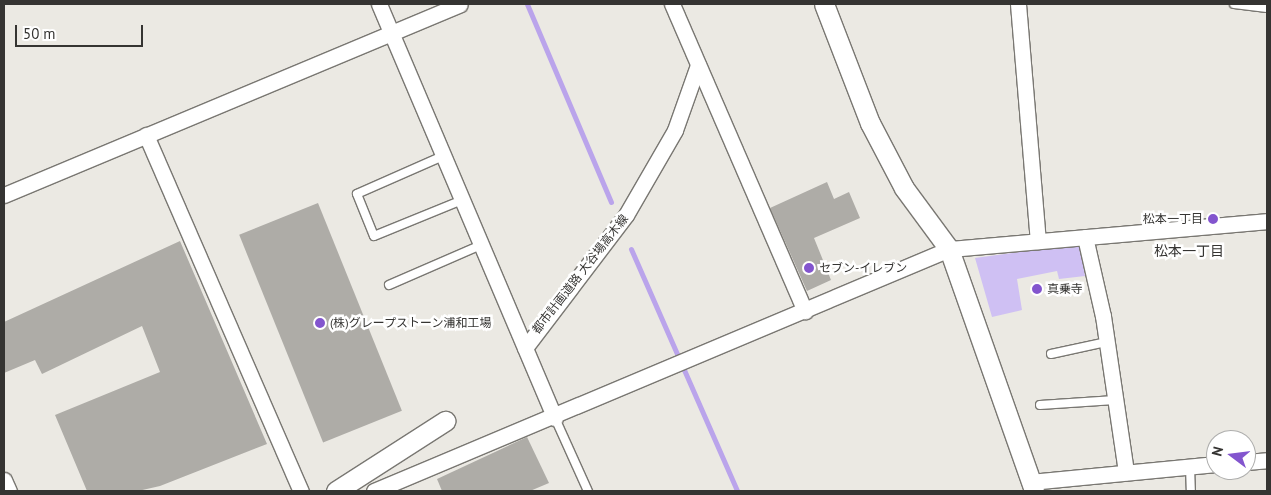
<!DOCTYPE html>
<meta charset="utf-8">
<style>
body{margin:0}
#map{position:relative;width:1271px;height:495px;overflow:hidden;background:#ebe9e3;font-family:"PT Sans","Noto Sans JP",sans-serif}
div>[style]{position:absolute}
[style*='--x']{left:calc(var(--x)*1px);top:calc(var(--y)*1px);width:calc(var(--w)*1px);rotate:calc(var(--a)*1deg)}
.green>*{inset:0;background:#cfc0f3}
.stream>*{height:5px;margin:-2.5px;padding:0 2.5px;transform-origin:2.5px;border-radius:2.5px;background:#baa4eb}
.building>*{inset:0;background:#aeaca7;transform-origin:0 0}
.roads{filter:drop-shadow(1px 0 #797772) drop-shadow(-1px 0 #797772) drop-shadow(0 1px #797772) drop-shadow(0 -1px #797772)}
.service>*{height:8px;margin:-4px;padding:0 4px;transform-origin:4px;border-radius:4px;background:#fff}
.minor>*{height:15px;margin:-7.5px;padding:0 7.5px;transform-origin:7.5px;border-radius:7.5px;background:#fff}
.tertiary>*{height:19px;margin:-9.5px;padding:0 9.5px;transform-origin:9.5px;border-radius:9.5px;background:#fff}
.dots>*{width:14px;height:14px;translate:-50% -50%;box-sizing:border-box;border:2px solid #fff;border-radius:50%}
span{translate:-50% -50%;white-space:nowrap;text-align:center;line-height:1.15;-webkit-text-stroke:5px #fff;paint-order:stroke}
.poi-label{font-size:12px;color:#353432}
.right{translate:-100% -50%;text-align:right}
.left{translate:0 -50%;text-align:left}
.street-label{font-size:12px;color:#353432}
.neighbourhood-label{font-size:14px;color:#353432}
.frame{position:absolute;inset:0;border:5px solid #353432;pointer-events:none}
.north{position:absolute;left:1206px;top:430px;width:50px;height:50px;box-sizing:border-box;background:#fff;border:1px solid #aeaead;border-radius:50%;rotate:285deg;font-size:14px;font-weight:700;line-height:20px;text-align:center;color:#353432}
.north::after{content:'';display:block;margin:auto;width:18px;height:22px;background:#8355ce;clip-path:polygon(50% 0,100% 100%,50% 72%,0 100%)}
.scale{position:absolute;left:15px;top:25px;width:128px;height:22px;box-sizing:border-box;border:2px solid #353432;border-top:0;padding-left:6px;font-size:15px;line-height:18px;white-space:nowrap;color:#353432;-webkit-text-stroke:4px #fff;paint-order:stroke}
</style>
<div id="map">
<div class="green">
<div style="clip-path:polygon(1071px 245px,1080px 247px,1085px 276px,1059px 279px,1057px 271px,1017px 279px,1022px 310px,992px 317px,975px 258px)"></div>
</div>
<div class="stream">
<div style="--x:527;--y:4;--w:215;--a:67"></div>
<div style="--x:631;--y:249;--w:264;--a:66.3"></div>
</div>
<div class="building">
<div style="clip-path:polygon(827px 182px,834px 199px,849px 192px,860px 218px,814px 238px,831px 280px,807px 291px,770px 208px)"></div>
<div style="left:318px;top:203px;width:224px;height:85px;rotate:68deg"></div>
<div style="clip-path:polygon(180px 241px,267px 444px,160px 486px,138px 491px,87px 491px,55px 415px,160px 372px,142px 326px,42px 374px,35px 360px,4px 373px,4px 322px)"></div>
<div style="clip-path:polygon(527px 437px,549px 483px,530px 491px,442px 491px,437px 479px)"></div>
</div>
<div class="roads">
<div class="service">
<div style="--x:1234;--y:4;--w:33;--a:7"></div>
<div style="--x:443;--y:156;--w:94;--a:156.2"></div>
<div style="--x:357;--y:194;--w:45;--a:68"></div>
<div style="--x:374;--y:236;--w:95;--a:-22.2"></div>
<div style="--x:389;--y:285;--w:100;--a:-23.5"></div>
<div style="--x:1051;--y:354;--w:56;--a:-12.3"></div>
<div style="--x:1040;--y:405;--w:75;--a:-3.8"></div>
<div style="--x:555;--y:418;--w:80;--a:65.7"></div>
<div style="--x:1190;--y:467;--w:24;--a:88"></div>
</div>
<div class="minor">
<div style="--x:379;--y:4;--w:450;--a:67"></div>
<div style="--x:672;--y:4;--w:335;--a:66.6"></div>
<div style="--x:1018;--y:4;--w:238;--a:85.2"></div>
<div style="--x:146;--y:135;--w:388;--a:66.5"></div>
<div style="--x:4;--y:195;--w:494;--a:-22.7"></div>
<div style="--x:1085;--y:237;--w:81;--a:77.2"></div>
<div style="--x:1103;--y:316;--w:158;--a:81.6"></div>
<div style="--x:525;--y:348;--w:167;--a:-52.8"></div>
<div style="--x:626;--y:215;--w:98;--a:-60"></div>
<div style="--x:675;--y:130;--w:69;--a:-70.5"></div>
<div style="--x:1246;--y:462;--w:21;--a:-5"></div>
<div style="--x:4;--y:480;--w:12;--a:66"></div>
<div style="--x:1030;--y:482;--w:187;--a:-5.5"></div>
<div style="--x:374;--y:491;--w:624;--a:-22.82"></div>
<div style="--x:949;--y:249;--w:319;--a:-5"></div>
</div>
<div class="tertiary">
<div style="--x:824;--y:4;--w:128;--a:68.9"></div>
<div style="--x:870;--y:123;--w:73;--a:62.4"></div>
<div style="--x:904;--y:188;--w:76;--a:53.6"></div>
<div style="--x:949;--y:249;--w:256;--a:70.6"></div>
<div style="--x:336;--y:491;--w:130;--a:-32.7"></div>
</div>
</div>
<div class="dots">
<div style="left:1213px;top:219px;background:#8355ce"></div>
<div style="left:809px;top:268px;background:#8355ce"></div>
<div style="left:1037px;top:289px;background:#8355ce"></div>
<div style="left:320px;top:323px;background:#8355ce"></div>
</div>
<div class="poi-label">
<span class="right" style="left:1203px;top:219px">松本一丁目</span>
<span class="left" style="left:819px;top:268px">セブン-イレブン</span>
<span class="left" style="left:1047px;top:289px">真乗寺</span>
<span class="left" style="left:330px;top:323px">(株)グレープストーン浦和工場</span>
</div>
<div class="street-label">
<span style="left:580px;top:274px;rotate:-52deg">都市計画道路 大谷場高木線</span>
</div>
<div class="neighbourhood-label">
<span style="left:1189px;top:251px">松本一丁目</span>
</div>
<div class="frame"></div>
<div class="north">N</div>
<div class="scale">50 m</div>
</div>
